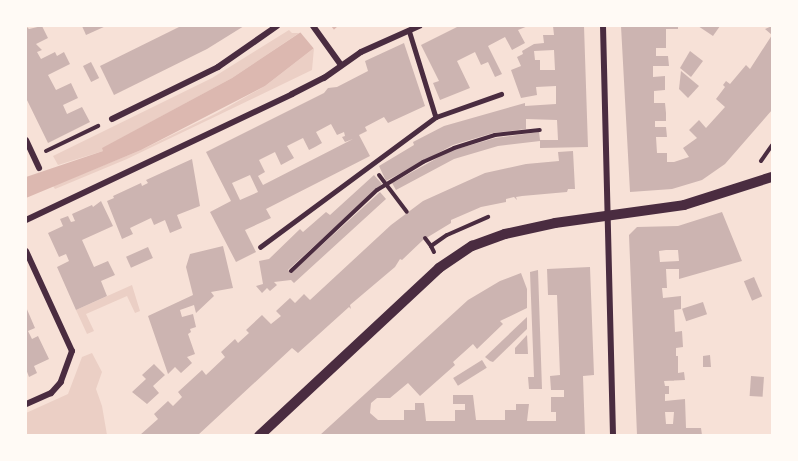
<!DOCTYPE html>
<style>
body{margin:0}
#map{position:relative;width:798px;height:461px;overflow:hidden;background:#f7e1d7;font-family:Raleway,sans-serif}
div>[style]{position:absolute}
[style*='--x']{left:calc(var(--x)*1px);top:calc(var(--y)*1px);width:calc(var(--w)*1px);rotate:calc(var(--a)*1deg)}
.green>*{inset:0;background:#ebcfc5}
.water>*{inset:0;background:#dcb8b0}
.pier>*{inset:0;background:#f7e1d7}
.building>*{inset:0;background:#ccb4b1;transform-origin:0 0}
.path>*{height:4px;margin:-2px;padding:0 2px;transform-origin:2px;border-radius:2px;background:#4a2c40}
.service>*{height:4.5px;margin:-2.25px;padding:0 2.25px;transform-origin:2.25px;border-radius:2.25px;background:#4a2c40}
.minor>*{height:6px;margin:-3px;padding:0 3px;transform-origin:3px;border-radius:3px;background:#4a2c40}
.tertiary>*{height:10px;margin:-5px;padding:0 5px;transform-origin:5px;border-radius:5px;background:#4a2c40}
span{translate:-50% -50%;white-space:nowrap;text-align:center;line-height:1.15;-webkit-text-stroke:4.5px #fffaf5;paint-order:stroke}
.frame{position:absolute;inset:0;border:27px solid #fffaf5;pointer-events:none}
</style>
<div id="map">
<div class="green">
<div style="clip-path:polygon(289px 30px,292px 33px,299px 33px,232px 78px,103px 148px,103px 151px,58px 165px,53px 156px,212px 78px)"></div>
<div style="clip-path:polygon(314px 48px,312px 70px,127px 159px,55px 189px,53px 186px,141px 150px,217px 113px,265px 86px)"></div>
<div style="clip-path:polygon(132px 285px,140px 311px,135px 313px,127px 296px,86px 314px,94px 331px,87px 334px,76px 310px)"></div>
<div style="clip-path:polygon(92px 353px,102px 372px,96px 389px,102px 406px,107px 435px,26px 435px,26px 413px,68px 394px,82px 357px)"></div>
</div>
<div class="water">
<div style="clip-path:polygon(310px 26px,338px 26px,314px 48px,265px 86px,141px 150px,26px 198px,26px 177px,103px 151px,102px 148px,232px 78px)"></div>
</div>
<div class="pier">
<div style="clip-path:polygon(307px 26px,331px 26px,335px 31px,315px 50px,300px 32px)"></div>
</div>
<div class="building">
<div style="clip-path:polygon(26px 26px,29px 29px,42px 26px,48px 38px,36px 44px,42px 50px,37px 52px,41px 59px,55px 52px,57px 56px,64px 52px,70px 64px,48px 75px,56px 90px,71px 83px,78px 98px,63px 105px,67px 114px,82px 107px,90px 122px,48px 143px,26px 98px)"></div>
<div style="clip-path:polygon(82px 26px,106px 26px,86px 35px)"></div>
<div style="clip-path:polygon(181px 26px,244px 26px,207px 49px,114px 95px,100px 66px)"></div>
<div style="clip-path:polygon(459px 26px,528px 26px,518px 30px,525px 43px,512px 50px,505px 37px,488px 46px,502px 74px,495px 77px,488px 62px,481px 65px,475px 52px,457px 61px,470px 88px,440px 100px,433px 83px,439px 81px,421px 45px)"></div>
<div style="clip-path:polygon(evenodd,553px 26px,584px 26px,588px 147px,540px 148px,540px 141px,498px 146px,454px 159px,396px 190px,392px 183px,450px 151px,495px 138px,539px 132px,540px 140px,558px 140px,557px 120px,526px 119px,526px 129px,493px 133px,453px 145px,386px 181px,379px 166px,414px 145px,413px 142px,444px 126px,525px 103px,525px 106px,556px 104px,556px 86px,536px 87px,537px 95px,521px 98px,511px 70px,521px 66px,517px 57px,523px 54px,522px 51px,534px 44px,544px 43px,543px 35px,554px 35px,553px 26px,554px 50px,555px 70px,540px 70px,540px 60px,535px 60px,534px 51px,554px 50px)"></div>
<div style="clip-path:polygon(621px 26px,678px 26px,678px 29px,666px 29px,666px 48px,656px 48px,656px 56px,668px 56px,669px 66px,653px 66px,653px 77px,665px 76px,665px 90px,654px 91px,654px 103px,665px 103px,666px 113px,666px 121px,655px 121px,655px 127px,666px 127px,667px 137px,656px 137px,657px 153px,667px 153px,667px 162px,674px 162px,689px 157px,683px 148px,697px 138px,689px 130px,699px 120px,706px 128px,725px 107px,716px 99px,725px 87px,723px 85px,726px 81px,730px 84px,746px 65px,750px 69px,772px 35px,765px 29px,772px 26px,772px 110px,725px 164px,702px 180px,672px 189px,630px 192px)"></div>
<div style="clip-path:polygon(698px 26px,720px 26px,713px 36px)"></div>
<div style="clip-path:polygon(evenodd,404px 43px,425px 106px,388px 123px,384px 117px,365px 127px,367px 131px,359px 135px,370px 156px,266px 209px,271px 218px,245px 230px,256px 252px,236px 262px,210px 212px,231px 201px,206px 152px,324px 93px,328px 88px,337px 87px,368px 71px,365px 61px,404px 43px,331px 124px,337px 135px,344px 132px,345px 136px,342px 137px,345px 142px,353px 139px,263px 185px,258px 176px,265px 172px,259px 160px,275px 152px,281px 165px,294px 158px,287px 146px,303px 138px,309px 150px,315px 147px,322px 143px,316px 132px,331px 124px,404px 43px,250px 175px,258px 192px,240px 200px,232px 183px,250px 175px)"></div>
<div style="clip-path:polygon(690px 51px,703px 61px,691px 77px,680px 68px)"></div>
<div style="left:91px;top:62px;width:18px;height:9px;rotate:63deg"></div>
<div style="clip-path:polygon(681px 71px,699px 86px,688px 98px,679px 89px)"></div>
<div style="clip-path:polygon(573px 151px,575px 189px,568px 189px,567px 192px,522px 196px,516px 197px,517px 200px,514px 197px,506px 199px,506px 202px,481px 207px,451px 220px,451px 223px,423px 240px,402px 260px,400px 259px,395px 267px,350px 305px,351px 309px,349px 307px,298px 353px,292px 348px,198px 435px,140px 435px,158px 419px,154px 414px,168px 401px,173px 406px,182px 397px,178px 392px,202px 370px,206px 375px,225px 357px,221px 352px,235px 339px,238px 343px,249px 333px,246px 330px,262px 315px,271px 324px,281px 316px,276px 311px,290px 298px,295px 303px,304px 294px,310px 300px,391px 225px,423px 201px,485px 173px,526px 164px,559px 161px,558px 152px)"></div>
<div style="clip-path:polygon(192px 159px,200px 206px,177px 215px,182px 228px,170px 233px,165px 220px,154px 225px,151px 218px,130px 228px,133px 234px,122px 239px,107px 201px,114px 198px,113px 196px,141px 183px,142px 186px,148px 183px,146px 180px)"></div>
<div style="clip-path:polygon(374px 175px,382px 184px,288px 270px,291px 273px,380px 192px,386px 199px,294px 283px,291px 280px,274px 282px,277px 285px,270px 291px,267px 288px,262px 293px,256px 286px,263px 284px,259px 261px,269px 259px,300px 229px,303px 232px,326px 212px,330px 215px)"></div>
<div style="clip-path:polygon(101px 201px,113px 226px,82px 240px,94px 267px,108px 261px,115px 275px,101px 281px,107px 296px,76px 310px,57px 267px,69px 261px,66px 254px,59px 257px,48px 233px,63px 226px,60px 219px,68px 216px,71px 222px,75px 221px,72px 214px,92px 205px,93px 207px)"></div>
<div style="clip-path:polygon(evenodd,722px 212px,742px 261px,679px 279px,679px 269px,666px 269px,667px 288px,662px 288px,663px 298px,681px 296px,681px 309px,674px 310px,675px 332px,682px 331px,683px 347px,676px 348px,676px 356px,678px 356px,678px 373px,684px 372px,685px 380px,664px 381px,665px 386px,669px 386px,669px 394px,665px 394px,665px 401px,685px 399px,686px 428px,701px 428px,702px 435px,637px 435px,629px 235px,637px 227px,678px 226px,722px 212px,666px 250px,678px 250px,679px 261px,660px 262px,659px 251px,666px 250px,722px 212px,665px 412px,674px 412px,673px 424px,666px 424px,665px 412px)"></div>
<div style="clip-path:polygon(223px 246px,233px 288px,211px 292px,214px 296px,196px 313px,194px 305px,180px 310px,182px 317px,193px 314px,196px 327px,190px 329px,191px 332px,188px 334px,195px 354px,187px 357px,192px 363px,181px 373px,175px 367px,168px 374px,148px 316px,193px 295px,186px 267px,190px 254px)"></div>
<div style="left:148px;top:247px;width:12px;height:24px;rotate:66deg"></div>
<div style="clip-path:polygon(590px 267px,594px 375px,583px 376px,585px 435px,320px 435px,468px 300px,500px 281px,521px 273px,527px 289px,527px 308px,500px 321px,503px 324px,477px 349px,473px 344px,453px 362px,455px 365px,420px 396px,408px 383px,390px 398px,377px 398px,371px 403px,370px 413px,378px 420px,404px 420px,404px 410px,415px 410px,415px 403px,424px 403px,426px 421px,455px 421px,455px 410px,465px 410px,465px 404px,453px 404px,453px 395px,473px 395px,476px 420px,505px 420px,505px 410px,516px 410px,516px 404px,529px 404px,527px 421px,556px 421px,556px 412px,551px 412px,551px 397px,564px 397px,564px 390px,551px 390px,550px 376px,560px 375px,557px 295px,548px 295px,547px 269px)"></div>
<div style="clip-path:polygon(538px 270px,542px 389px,529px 389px,528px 377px,534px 377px,530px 272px)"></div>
<div style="left:754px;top:277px;width:21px;height:11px;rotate:67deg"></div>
<div style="left:703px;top:302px;width:13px;height:22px;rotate:72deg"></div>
<div style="clip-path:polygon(26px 307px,35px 328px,28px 331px,32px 339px,38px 336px,49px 359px,34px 366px,37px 373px,29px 377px,26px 369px)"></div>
<div style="clip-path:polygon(527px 317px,527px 329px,493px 362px,490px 361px,485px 357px)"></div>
<div style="clip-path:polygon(527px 335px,528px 354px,515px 354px,515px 348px)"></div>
<div style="clip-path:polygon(710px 355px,711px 367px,703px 367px,703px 356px)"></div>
<div style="left:482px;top:360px;width:9px;height:34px;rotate:58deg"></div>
<div style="clip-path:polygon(154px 364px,165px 375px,153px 386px,159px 393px,147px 404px,132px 392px,146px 379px,142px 375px)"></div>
<div style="left:751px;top:376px;width:13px;height:20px;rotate:4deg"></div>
</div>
<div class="path">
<div style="--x:46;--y:151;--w:58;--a:-25.7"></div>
<div style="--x:761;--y:161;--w:19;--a:-55"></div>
<div style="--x:379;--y:175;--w:46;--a:52.9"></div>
<div style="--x:425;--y:238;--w:10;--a:53"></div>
<div style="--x:434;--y:252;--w:7;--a:-117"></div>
<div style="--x:431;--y:246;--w:19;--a:-35"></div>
<div style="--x:447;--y:235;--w:45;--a:-23.7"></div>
<div style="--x:291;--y:271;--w:118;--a:-43.3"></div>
<div style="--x:377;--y:190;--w:54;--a:-31.3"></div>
<div style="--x:423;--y:162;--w:34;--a:-24"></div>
<div style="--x:454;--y:148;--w:43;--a:-17.6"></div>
<div style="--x:495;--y:135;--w:45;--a:-6.3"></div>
</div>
<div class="service">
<div style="--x:409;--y:30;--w:91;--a:72.8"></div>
<div style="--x:260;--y:247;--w:219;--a:-36.5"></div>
<div style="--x:436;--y:117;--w:69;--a:-19.5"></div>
</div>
<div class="minor">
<div style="--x:313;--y:26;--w:48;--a:54.3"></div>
<div style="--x:603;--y:26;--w:410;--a:88.6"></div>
<div style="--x:112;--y:119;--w:118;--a:-26.1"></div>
<div style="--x:218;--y:67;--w:72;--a:-34.8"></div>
<div style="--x:26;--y:140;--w:31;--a:65"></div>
<div style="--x:26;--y:220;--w:294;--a:-25.3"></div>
<div style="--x:292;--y:94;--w:36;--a:-27"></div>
<div style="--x:324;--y:78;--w:45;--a:-35.1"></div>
<div style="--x:361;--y:52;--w:64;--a:-24.1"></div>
<div style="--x:26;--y:251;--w:110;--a:65.3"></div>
<div style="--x:72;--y:351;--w:33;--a:110"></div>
<div style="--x:61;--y:382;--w:15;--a:132"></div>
<div style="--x:51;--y:393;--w:27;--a:156"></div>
</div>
<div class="tertiary">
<div style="--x:259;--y:436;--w:246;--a:-43"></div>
<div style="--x:439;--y:268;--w:40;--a:-34"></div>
<div style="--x:472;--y:246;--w:35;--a:-20"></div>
<div style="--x:505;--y:234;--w:51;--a:-12.4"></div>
<div style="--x:555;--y:223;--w:130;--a:-7.9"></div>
<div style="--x:684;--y:205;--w:92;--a:-17.7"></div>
</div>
<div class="frame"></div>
</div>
